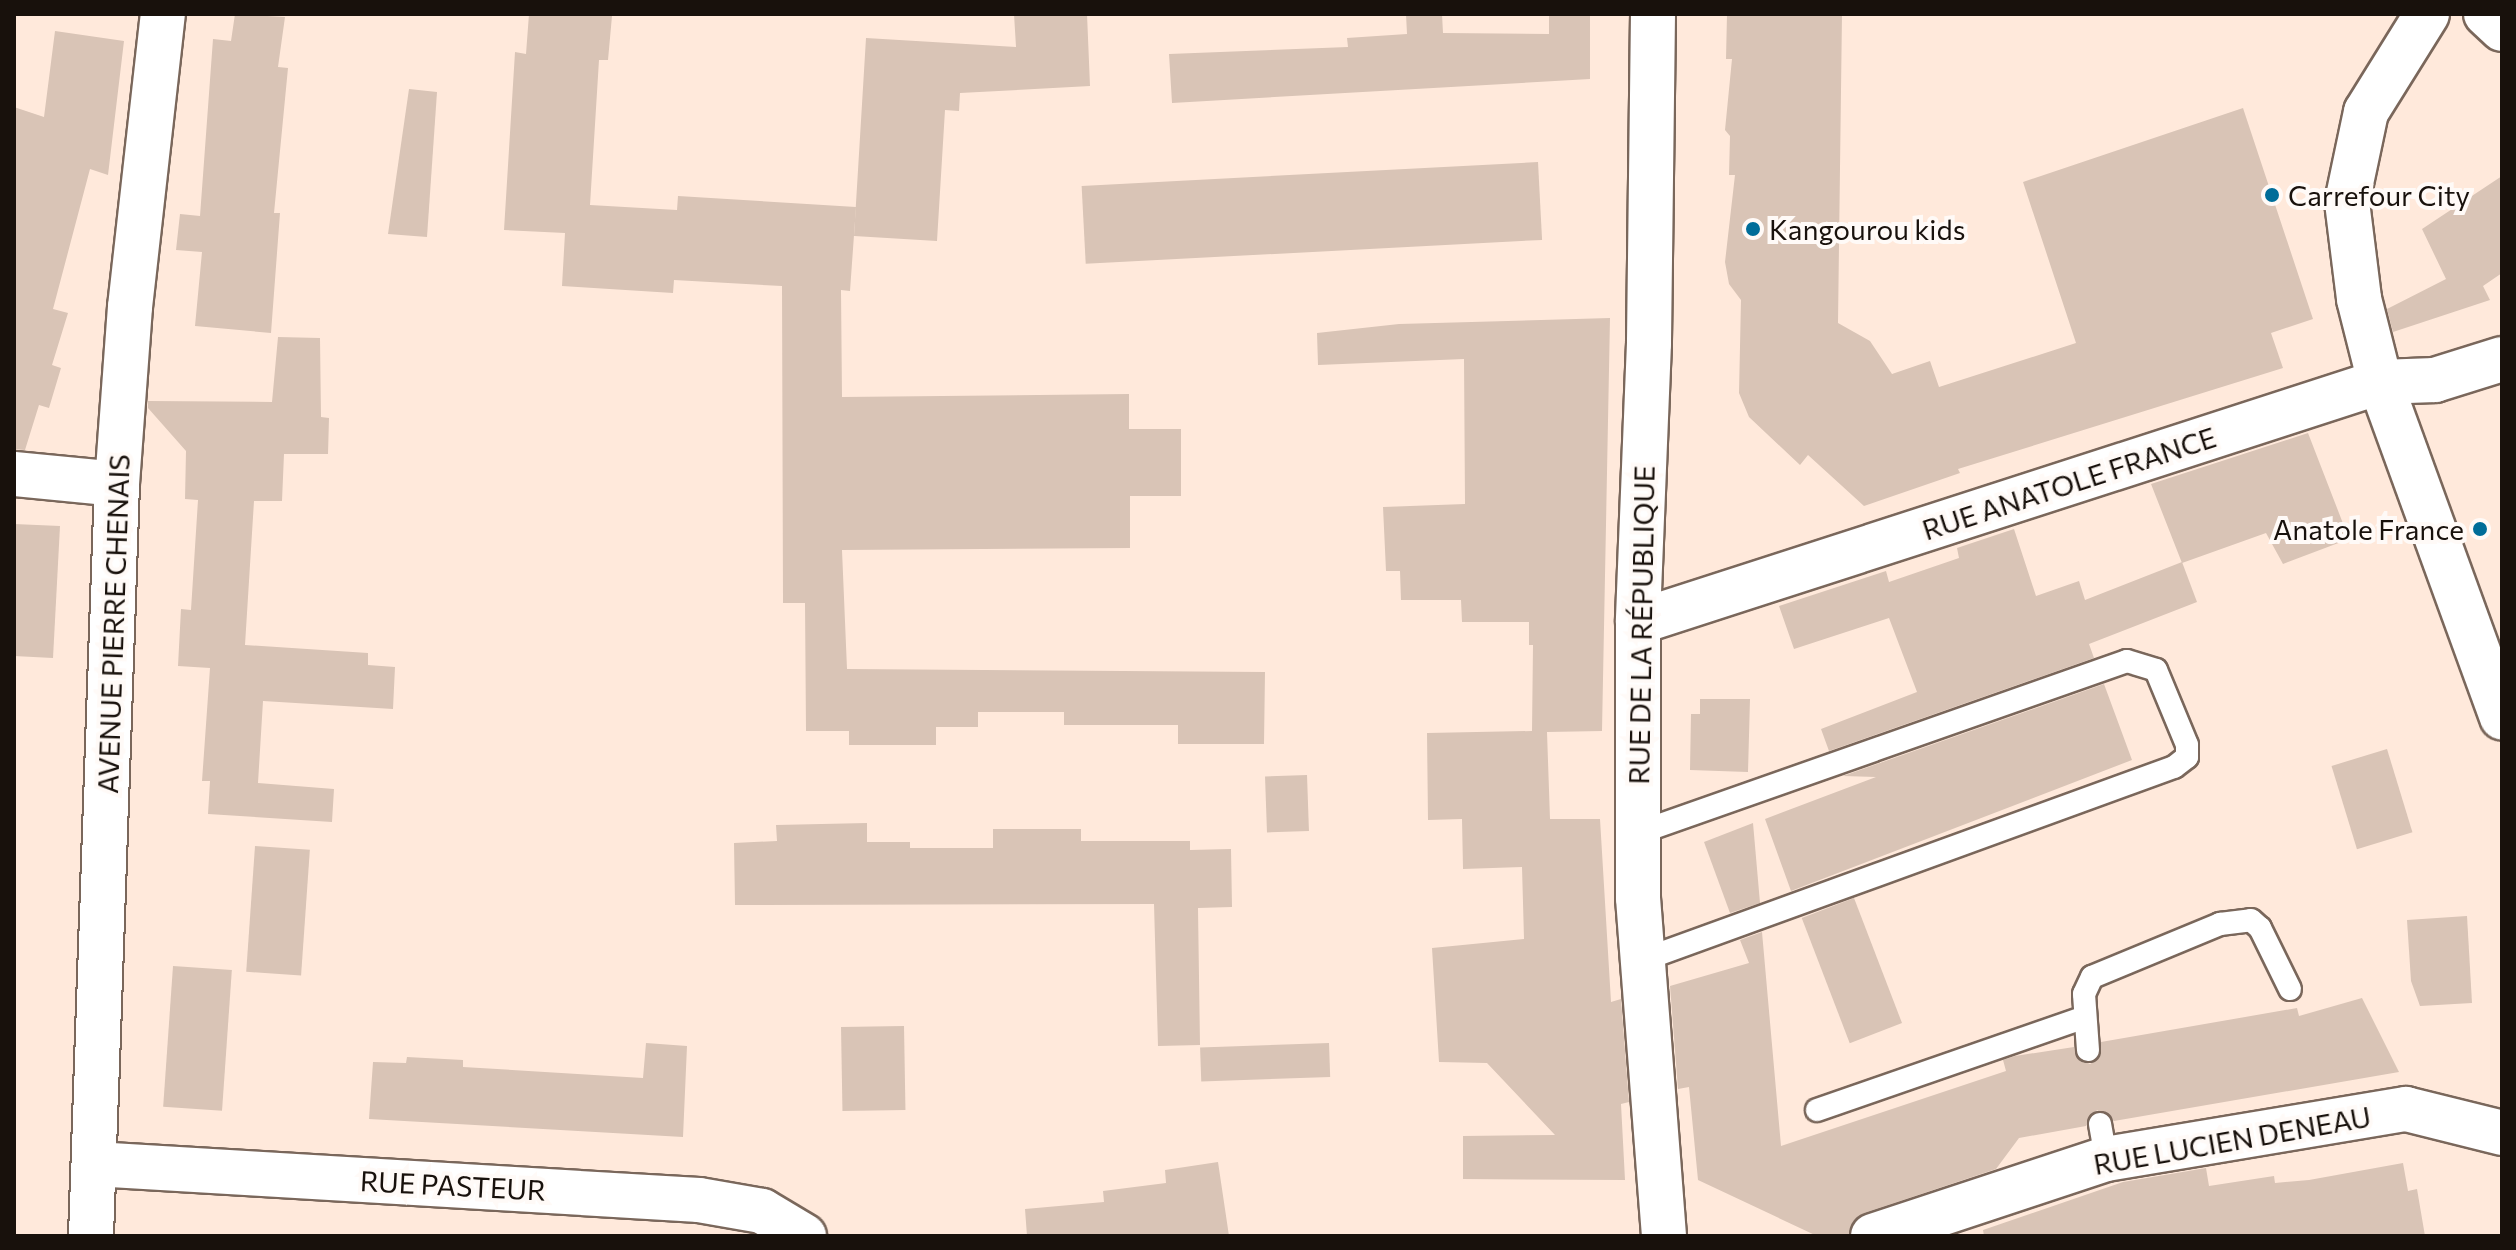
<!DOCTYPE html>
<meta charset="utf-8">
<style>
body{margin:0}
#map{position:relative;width:2516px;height:1250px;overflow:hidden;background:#ffe9db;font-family:Commissioner,sans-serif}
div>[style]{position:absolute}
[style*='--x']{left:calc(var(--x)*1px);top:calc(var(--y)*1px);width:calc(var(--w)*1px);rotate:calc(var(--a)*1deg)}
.building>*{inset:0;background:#d9c4b6;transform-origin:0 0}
.roads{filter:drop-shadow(2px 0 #7a675b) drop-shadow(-2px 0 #7a675b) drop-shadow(0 2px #7a675b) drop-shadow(0 -2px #7a675b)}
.service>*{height:22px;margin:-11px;padding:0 11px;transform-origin:11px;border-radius:11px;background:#fff}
.minor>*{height:44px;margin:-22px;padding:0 22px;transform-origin:22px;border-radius:22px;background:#fff}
.tertiary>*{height:44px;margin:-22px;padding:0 22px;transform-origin:22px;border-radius:22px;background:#fff}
.dots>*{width:22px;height:22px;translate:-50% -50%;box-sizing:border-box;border:4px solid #fffaf7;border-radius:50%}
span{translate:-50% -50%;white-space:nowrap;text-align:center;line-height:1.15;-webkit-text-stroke:8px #fffaf7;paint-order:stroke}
.poi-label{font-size:28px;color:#18110c}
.left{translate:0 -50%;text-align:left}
.right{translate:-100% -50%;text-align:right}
.street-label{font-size:28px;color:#18110c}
.frame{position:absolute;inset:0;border:16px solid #18110c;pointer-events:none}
</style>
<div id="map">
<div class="building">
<div style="clip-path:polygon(235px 14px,285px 17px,278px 67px,288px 68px,274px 213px,280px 213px,271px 333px,195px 326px,202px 252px,176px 250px,180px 214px,200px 216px,213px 39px,231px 41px)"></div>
<div style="clip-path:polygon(529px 14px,612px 16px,608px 60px,599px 60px,590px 205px,677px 210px,678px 196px,856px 207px,850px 291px,841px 290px,842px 397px,1129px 394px,1129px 429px,1181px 429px,1181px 496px,1130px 496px,1130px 548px,842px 550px,847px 669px,1265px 672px,1264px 744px,1178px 744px,1178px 725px,1064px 725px,1064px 712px,978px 712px,978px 727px,936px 727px,936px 745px,849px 745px,849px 731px,806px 731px,805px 603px,783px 603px,782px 286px,674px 280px,673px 293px,562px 286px,565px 233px,504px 230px,515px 52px,526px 54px)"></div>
<div style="clip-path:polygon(1014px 14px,1087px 14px,1090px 86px,960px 93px,959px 111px,945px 110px,937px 241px,854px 236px,866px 38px,1016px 47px)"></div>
<div style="clip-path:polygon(1406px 14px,1442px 14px,1443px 33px,1549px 34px,1549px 14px,1590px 14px,1590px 79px,1172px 103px,1169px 54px,1348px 47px,1347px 38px,1407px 34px)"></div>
<div style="clip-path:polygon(1727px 14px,1842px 14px,1838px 323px,1870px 341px,1892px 374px,1930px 361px,1939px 387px,2076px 343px,2023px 182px,2243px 108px,2313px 319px,2271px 333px,2283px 368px,1958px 469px,1960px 473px,1864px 506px,1808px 455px,1800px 465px,1749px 417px,1739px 393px,1741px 300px,1729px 284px,1725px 262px,1735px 175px,1729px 175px,1730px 136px,1725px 130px,1732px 59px,1726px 59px)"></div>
<div style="clip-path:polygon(55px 31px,124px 41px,108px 175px,90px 169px,53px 309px,68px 313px,52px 365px,61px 368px,49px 408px,39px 405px,25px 450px,14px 449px,14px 107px,44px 117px)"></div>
<div style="clip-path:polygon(409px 89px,437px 92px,427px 237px,388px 234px)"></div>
<div style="left:1538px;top:162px;width:78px;height:457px;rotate:87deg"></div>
<div style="clip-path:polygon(2502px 176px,2502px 273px,2483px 286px,2490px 300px,2393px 332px,2387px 309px,2446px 279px,2422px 229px)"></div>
<div style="clip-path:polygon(1610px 318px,1602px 731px,1547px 732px,1550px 819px,1600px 819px,1611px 1002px,1621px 999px,1629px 1102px,1621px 1104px,1625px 1180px,1463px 1179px,1463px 1136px,1555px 1135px,1487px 1063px,1439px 1062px,1432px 948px,1524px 939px,1522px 867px,1463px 869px,1462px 819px,1428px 820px,1427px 733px,1532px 731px,1533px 645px,1529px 645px,1529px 622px,1462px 622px,1461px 600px,1401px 600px,1400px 571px,1386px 571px,1383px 507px,1465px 504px,1464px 359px,1318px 365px,1317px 333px,1399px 324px)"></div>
<div style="clip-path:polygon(278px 337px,320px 338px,321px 417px,329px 418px,328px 454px,284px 454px,282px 501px,254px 501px,245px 645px,368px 653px,368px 665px,395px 667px,393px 709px,263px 701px,258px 783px,334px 789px,332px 822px,208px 814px,210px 781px,202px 781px,210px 668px,178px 666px,181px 609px,191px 610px,198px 500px,185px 499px,186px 451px,148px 408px,148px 401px,272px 402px)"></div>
<div style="clip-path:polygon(2308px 433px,2349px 539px,2283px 564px,2266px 533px,2182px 563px,2151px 484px)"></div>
<div style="clip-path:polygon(14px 524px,60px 526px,53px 658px,14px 656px)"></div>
<div style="clip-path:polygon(2014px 529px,2036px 596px,2079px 581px,2085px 600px,2182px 562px,2197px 602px,2089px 644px,2094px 658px,1829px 751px,1821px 729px,1917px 692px,1889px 618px,1794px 649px,1779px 606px,1886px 571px,1889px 582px,1959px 558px,1957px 548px)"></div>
<div style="clip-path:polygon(2104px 684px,2132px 760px,1791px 891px,1765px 819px,1876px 777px,1843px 776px)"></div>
<div style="clip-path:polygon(1700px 699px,1750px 699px,1748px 772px,1690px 770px,1691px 714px,1700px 714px)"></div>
<div style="left:2387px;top:749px;width:87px;height:58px;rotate:73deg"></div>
<div style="left:1307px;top:775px;width:56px;height:42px;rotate:88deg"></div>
<div style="clip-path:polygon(867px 823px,867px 842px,910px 842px,910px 848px,993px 848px,993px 829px,1081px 829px,1081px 841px,1190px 841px,1190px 850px,1231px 849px,1232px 907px,1198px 908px,1200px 1045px,1158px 1046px,1154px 904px,735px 905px,734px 843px,777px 841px,776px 825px)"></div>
<div style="clip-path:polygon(1753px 823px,1760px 903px,1730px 913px,1704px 842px)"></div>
<div style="left:255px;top:846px;width:55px;height:126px;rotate:4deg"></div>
<div style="left:1854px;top:898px;width:134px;height:56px;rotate:69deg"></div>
<div style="clip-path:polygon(2467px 916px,2472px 1003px,2420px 1006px,2411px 981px,2407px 920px)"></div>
<div style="clip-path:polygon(1762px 932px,1781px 1146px,2006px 1071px,2003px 1060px,2015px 1056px,2074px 1047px,2077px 1058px,2090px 1064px,2100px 1057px,2101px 1042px,2297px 1008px,2299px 1016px,2362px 998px,2399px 1072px,2114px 1121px,2097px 1110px,2086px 1126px,2019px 1138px,1996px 1169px,1864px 1213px,1854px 1220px,1849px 1236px,1817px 1236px,1698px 1180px,1689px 1087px,1678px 1089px,1670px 986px,1749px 963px,1740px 940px)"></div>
<div style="left:173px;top:966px;width:59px;height:141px;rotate:4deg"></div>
<div style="left:904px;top:1026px;width:84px;height:63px;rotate:89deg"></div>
<div style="clip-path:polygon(646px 1043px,687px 1046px,683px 1137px,369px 1119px,373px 1062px,406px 1063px,407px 1057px,463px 1060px,463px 1067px,643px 1078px)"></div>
<div style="left:1329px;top:1043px;width:34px;height:129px;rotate:88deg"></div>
<div style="clip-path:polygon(1218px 1162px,1229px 1236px,1027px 1236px,1025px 1209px,1104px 1202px,1103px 1191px,1166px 1183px,1165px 1170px)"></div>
<div style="clip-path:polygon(2403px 1163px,2408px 1191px,2417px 1189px,2425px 1236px,1984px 1236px,1983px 1230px,2123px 1182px,2206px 1168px,2209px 1186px,2274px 1176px,2275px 1183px,2309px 1180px)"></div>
</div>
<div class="roads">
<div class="service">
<div style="--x:1638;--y:833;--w:518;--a:-19.38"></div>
<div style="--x:2127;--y:661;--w:30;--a:17"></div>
<div style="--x:2156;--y:670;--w:81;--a:67.5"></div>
<div style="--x:2187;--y:745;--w:12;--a:90"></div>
<div style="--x:2187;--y:757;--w:16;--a:142"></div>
<div style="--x:2174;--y:767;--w:565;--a:160.03"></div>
<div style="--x:2088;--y:1050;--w:56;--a:-94.1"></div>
<div style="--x:2084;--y:994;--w:19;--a:-65"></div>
<div style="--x:2092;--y:977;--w:139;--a:-22.5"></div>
<div style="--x:2220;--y:924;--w:31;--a:-7"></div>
<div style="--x:2251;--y:920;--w:12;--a:42"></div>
<div style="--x:2260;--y:928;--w:68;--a:63.8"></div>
<div style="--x:1817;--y:1110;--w:281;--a:-19.1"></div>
<div style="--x:2100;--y:1124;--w:36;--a:80"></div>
</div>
<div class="minor">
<div style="--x:1653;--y:14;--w:329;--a:90.7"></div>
<div style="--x:1649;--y:343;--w:279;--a:92.3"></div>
<div style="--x:1638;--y:622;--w:276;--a:90"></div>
<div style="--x:1638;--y:898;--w:339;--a:85.6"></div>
<div style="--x:2486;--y:14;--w:22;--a:43"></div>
<div style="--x:14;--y:474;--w:103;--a:5.5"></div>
<div style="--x:1638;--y:622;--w:780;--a:-17.92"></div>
<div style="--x:2380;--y:382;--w:55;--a:-2.1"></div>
<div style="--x:2435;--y:380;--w:70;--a:-17.4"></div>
<div style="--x:94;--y:1164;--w:606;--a:3.41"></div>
<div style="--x:699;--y:1200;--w:64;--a:9.9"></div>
<div style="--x:762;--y:1211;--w:49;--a:30.8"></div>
<div style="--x:91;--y:1236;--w:752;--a:-88.02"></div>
<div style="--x:117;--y:484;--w:177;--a:-85.8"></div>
<div style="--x:130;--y:307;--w:295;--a:-83.6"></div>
<div style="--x:1873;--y:1236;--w:245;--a:-18.3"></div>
<div style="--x:2106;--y:1159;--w:304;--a:-9.5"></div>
<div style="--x:2406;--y:1109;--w:99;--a:14"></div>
</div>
<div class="tertiary">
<div style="--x:2427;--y:14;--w:115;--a:121.9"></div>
<div style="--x:2366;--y:112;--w:92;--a:101.9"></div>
<div style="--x:2347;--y:202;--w:98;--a:82.9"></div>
<div style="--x:2359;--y:299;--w:86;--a:75.8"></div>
<div style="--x:2380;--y:382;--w:357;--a:70"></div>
</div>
</div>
<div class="dots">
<div style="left:2272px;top:195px;background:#006d99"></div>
<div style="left:1753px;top:229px;background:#006d99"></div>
<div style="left:2480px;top:529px;background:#006d99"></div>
</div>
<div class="poi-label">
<span class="left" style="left:2288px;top:195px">Carrefour City</span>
<span class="left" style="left:1769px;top:229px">Kangourou kids</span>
<span class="right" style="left:2464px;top:529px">Anatole France</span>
</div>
<div class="street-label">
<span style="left:2069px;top:483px;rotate:-18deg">RUE ANATOLE FRANCE</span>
<span style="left:113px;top:624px;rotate:-88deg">AVENUE PIERRE CHENAIS</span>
<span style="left:1641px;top:625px;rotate:-89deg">RUE DE LA RÉPUBLIQUE</span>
<span style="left:2232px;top:1140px;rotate:-10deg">RUE LUCIEN DENEAU</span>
<span style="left:453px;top:1185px;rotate:3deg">RUE PASTEUR</span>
</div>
<div class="frame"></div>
</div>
